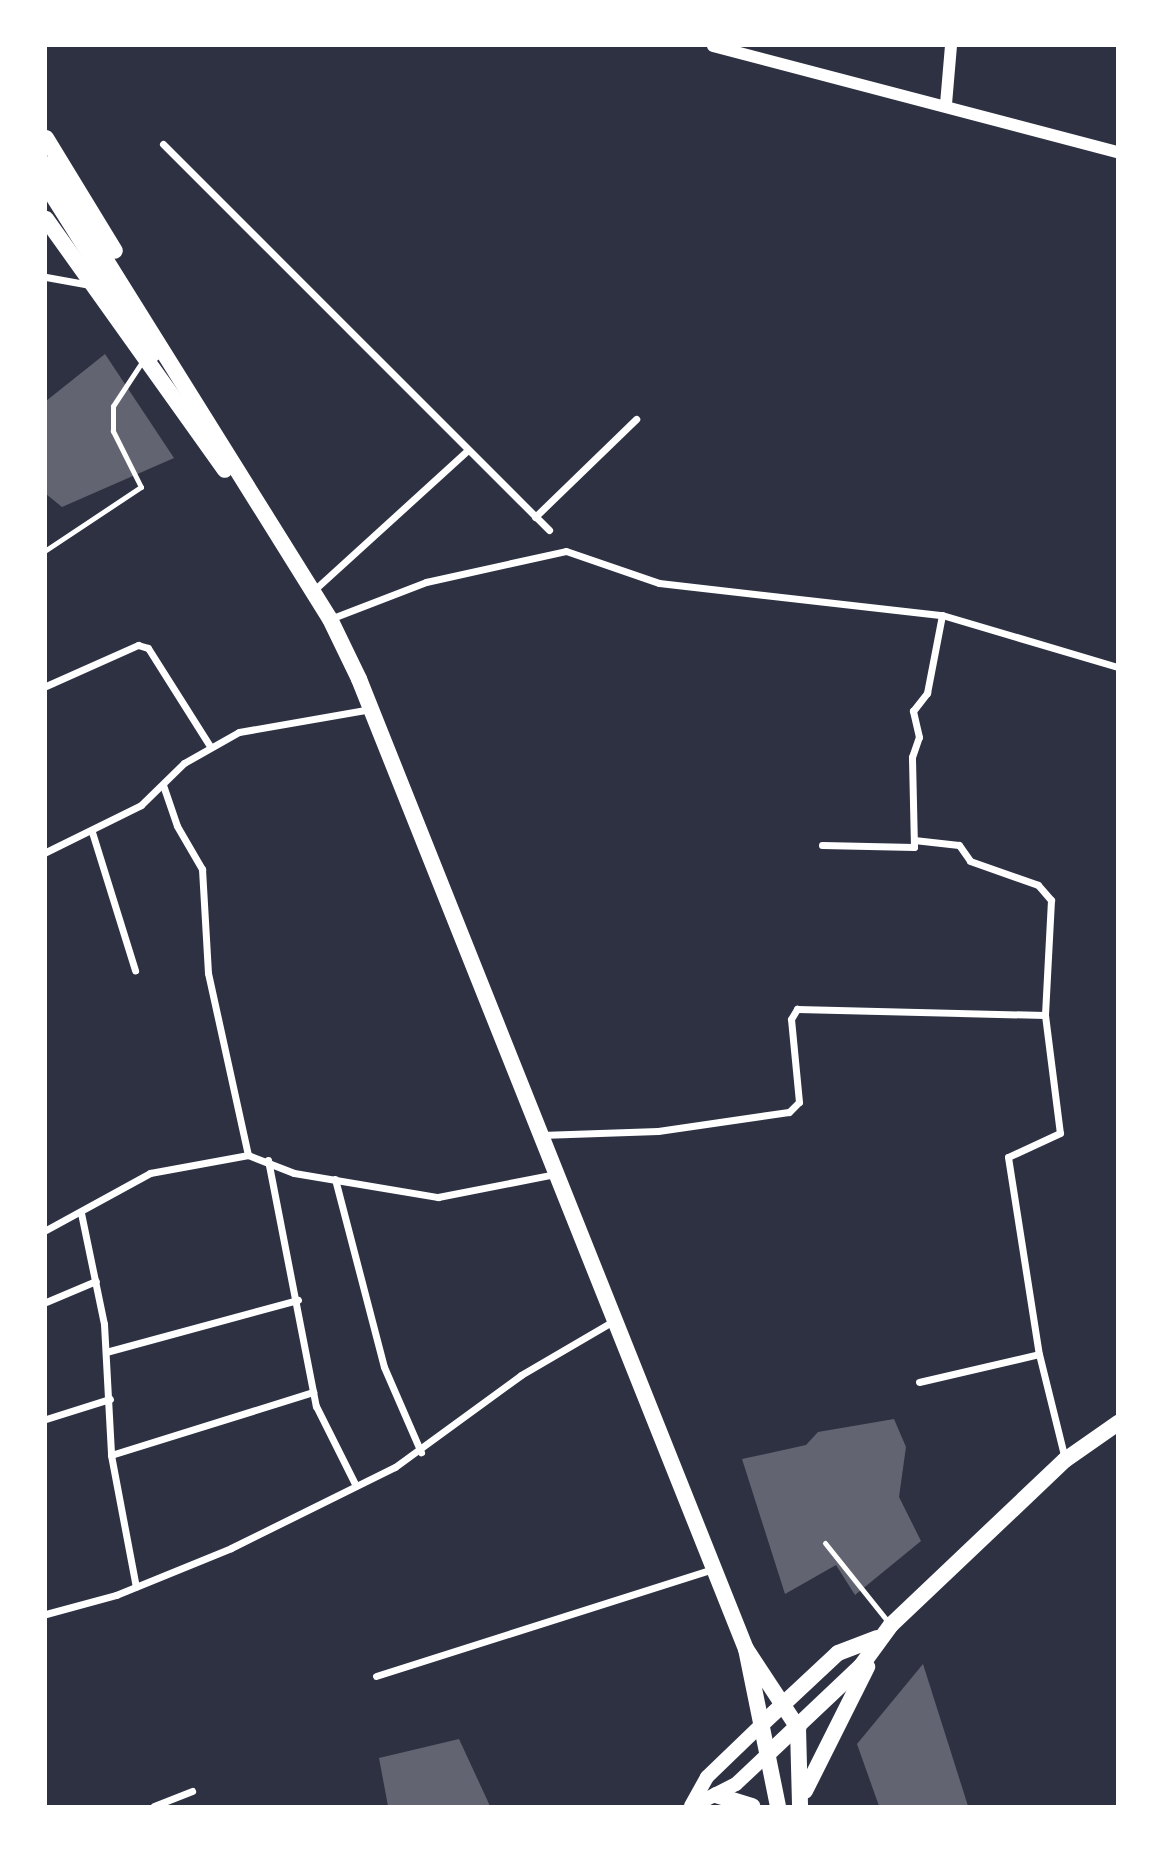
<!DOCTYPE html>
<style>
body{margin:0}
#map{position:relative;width:1163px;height:1852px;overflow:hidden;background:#2d3142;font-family:"Varela Round",sans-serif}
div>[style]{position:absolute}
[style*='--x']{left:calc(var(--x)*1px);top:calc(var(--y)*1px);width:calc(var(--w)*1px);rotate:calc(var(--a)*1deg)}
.building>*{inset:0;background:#626471}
.service>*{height:5px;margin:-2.5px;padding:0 2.5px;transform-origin:2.5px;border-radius:2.5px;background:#fff}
.minor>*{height:7px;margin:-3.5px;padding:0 3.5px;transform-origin:3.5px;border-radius:3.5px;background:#fff}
.tertiary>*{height:12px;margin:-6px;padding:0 6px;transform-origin:6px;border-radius:6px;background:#fff}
.secondary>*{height:14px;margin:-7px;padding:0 7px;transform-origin:7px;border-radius:7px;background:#fff}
.primary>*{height:16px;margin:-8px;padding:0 8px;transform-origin:8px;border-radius:8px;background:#fff}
span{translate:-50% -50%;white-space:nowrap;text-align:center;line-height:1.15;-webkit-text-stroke:5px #fff;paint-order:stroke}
.frame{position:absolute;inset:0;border:47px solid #fff;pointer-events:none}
</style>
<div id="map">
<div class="building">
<div style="clip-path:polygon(105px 354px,174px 458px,62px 507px,46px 494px,46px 401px)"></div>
<div style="clip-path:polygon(894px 1419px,906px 1447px,899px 1497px,921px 1541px,855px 1595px,836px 1565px,785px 1594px,742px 1459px,806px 1445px,818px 1432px)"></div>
<div style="clip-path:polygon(923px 1664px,968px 1806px,879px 1806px,857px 1744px)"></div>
<div style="clip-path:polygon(459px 1739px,490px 1806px,388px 1806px,379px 1758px)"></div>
</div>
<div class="service">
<div style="--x:46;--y:550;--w:114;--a:-33.6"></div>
<div style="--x:141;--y:487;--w:63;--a:-116.6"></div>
<div style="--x:113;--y:431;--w:25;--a:-90"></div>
<div style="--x:113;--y:406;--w:56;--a:-56.6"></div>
<div style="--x:825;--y:1543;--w:102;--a:51.3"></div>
</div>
<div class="minor">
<div style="--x:163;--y:144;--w:546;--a:45"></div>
<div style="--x:46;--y:277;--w:45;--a:10.3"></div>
<div style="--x:535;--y:517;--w:141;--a:-44.1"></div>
<div style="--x:313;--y:591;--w:207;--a:-42.3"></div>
<div style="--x:330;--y:619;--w:103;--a:-21.1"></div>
<div style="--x:426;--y:582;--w:143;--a:-12.5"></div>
<div style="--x:566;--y:551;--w:98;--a:19"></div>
<div style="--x:659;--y:583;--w:285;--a:6.5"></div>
<div style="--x:942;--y:615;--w:184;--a:16.5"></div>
<div style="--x:46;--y:686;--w:101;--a:-24"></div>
<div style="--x:138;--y:645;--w:10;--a:17"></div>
<div style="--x:148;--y:648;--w:116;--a:57.7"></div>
<div style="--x:163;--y:785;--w:43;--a:71.1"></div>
<div style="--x:177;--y:826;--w:50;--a:59.8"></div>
<div style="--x:202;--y:869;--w:104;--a:86.7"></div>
<div style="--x:208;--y:973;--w:186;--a:77.6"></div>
<div style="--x:92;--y:832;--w:145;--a:72.7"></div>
<div style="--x:914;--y:840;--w:45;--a:6.3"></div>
<div style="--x:959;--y:845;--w:19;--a:55"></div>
<div style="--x:970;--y:861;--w:72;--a:19.4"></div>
<div style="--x:1038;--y:885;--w:20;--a:49"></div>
<div style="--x:1051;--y:900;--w:115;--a:93"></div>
<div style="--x:1045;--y:1015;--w:119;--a:82.8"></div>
<div style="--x:1060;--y:1133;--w:57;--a:155.2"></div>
<div style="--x:1008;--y:1157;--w:199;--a:81.1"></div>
<div style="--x:1039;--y:1354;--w:108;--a:76.1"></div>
<div style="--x:822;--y:845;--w:92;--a:1.2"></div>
<div style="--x:914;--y:847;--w:90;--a:-91.3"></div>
<div style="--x:912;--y:757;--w:21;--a:-71"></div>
<div style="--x:919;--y:737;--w:27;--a:-103"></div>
<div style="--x:913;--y:711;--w:23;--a:-52"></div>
<div style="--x:927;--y:693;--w:79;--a:-79.1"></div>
<div style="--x:46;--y:852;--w:106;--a:-26.3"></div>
<div style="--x:141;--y:805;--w:60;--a:-44.3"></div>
<div style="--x:184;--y:763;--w:63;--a:-29.4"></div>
<div style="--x:239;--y:732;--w:134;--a:-9.9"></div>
<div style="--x:541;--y:1135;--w:117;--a:-2"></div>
<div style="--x:658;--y:1131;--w:132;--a:-8.3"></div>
<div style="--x:789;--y:1112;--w:14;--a:-45"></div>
<div style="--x:799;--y:1102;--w:83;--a:-95.5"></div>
<div style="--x:791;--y:1019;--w:12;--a:-59"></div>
<div style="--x:797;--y:1009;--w:248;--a:1.4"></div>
<div style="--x:268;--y:1160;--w:251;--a:79"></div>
<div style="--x:316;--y:1406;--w:89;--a:63.4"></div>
<div style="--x:335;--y:1179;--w:194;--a:75.4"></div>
<div style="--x:384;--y:1367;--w:93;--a:66.5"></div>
<div style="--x:81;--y:1213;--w:113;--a:78.3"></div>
<div style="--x:104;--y:1324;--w:131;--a:86.9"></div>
<div style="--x:111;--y:1455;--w:134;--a:79.3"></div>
<div style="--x:46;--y:1230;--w:119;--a:-28.7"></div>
<div style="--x:150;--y:1173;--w:100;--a:-10.4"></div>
<div style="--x:248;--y:1155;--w:49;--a:21.4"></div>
<div style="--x:294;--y:1173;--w:146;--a:9.5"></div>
<div style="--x:438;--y:1197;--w:119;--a:-11.1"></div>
<div style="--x:46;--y:1302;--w:54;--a:-22.8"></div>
<div style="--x:106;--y:1352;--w:199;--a:-15.2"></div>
<div style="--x:919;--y:1382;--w:123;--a:-13.1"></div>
<div style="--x:46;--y:1419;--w:67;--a:-17.4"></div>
<div style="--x:111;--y:1455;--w:212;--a:-17.3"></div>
<div style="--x:46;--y:1614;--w:73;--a:-15.2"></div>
<div style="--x:116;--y:1595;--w:124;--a:-22.2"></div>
<div style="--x:231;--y:1548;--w:183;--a:-26.3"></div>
<div style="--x:395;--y:1467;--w:156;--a:-36.1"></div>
<div style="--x:521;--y:1375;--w:109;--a:-30.3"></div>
<div style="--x:376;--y:1676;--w:354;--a:-17.6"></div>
<div style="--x:154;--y:1806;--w:41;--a:-21.5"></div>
</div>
<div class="tertiary">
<div style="--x:713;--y:46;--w:419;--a:14.7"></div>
<div style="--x:946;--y:104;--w:58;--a:-85.1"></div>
</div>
<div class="secondary">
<div style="--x:691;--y:1806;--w:33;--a:-61"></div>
<div style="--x:707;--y:1777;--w:75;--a:-43.9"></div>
<div style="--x:693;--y:1806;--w:48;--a:-27.1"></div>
<div style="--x:736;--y:1784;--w:47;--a:-43.3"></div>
</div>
<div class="primary">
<div style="--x:46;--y:138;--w:132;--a:58.6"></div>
<div style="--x:46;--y:164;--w:536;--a:58.03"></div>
<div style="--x:330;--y:619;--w:67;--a:64.2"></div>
<div style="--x:359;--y:679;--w:1044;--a:68.25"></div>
<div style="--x:746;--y:1649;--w:95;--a:56.6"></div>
<div style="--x:798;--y:1728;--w:78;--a:88.5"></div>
<div style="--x:46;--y:185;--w:200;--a:57.7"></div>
<div style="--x:46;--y:219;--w:308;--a:54.5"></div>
<div style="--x:746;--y:1649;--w:160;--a:78.5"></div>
<div style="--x:761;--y:1725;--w:105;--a:-43.1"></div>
<div style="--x:838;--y:1653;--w:42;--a:-21"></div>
<div style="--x:770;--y:1752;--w:125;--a:-43.4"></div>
<div style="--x:861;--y:1666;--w:51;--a:-53.8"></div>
<div style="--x:891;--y:1625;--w:240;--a:-43.5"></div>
<div style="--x:1065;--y:1460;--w:65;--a:-34.9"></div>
<div style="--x:805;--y:1791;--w:139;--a:-63.4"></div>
<div style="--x:716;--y:1795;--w:38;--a:17"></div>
</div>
<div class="frame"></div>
</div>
